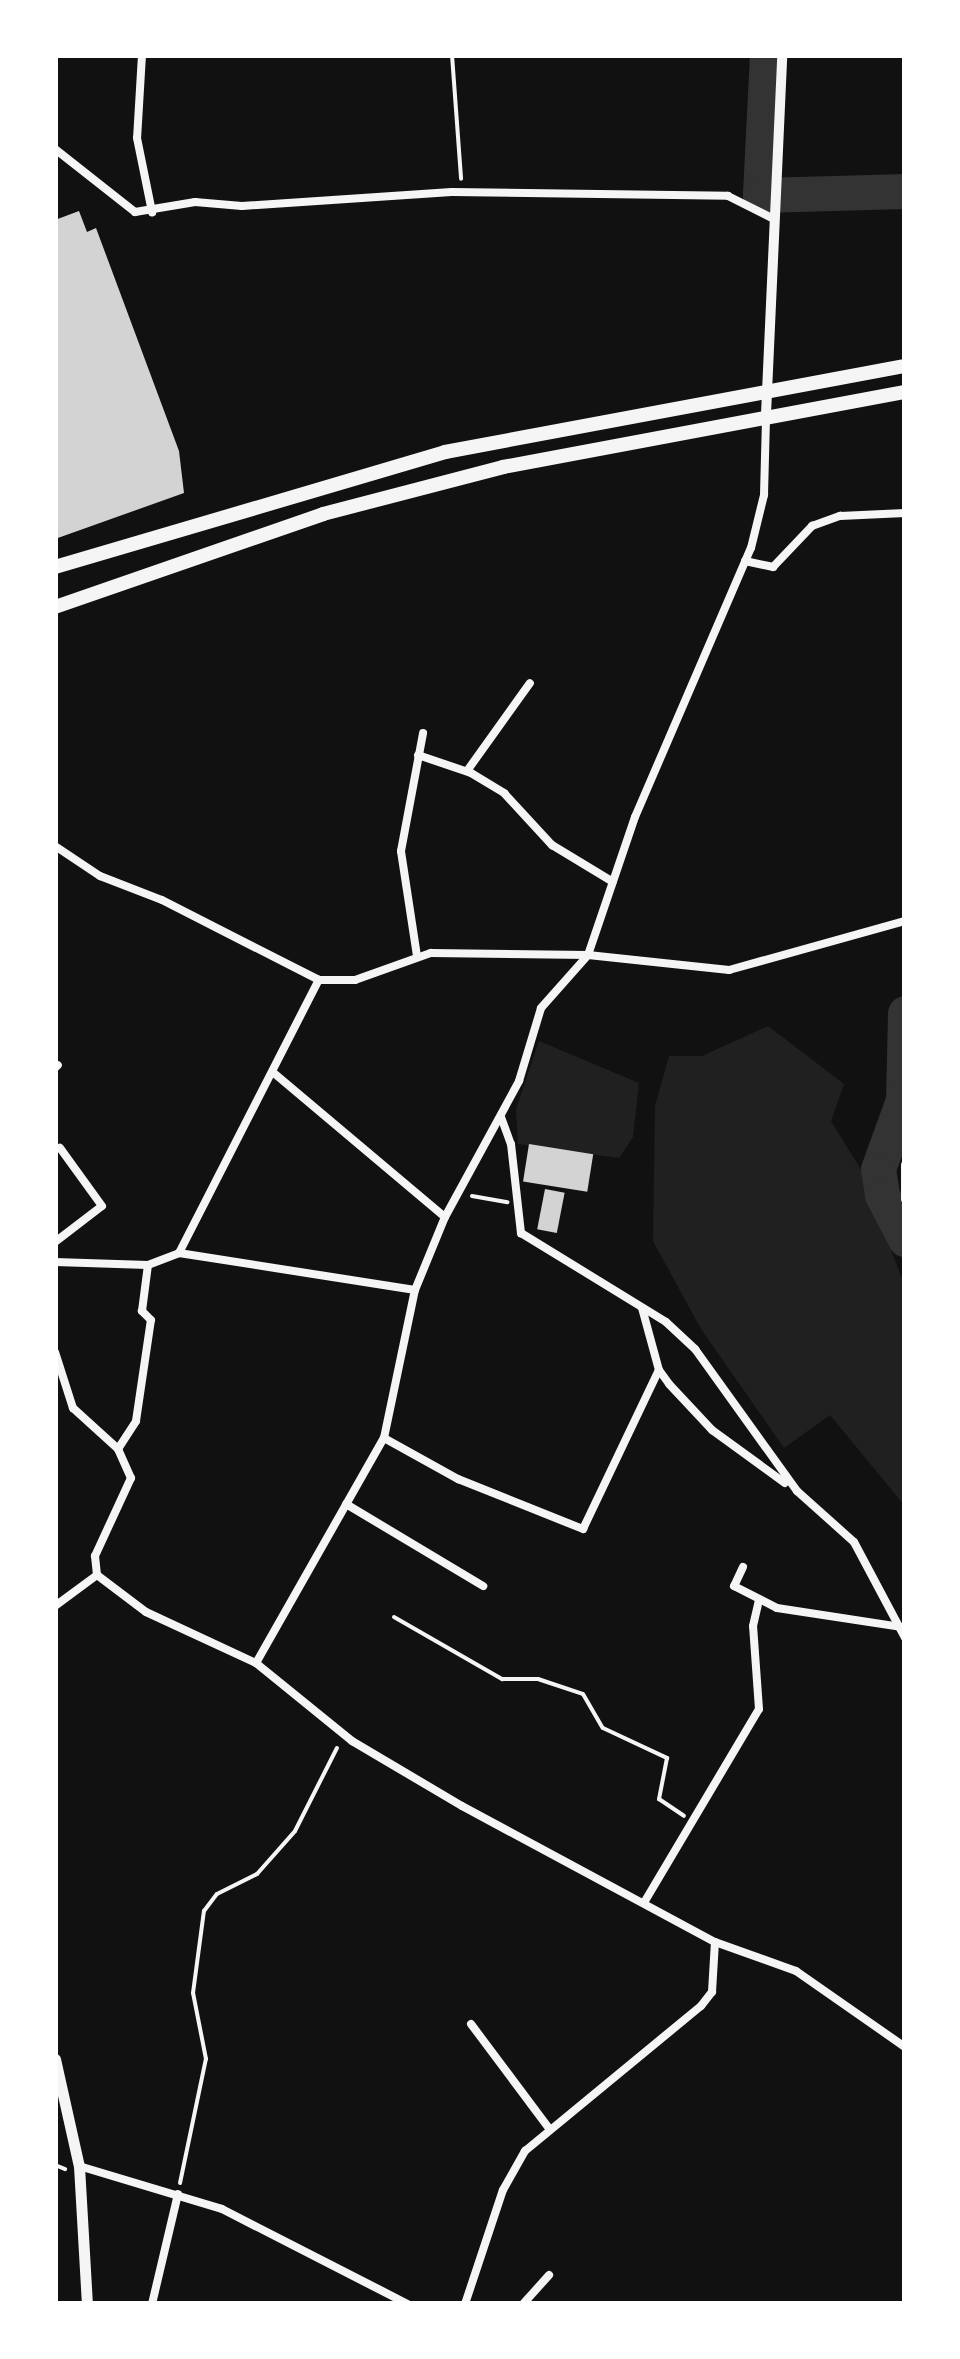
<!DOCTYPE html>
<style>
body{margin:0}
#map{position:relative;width:960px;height:2359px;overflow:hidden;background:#111;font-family:"Libre Baskerville",serif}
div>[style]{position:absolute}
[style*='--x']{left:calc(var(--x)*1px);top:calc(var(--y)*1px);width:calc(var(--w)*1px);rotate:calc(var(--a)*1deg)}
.green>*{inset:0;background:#202020}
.river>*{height:35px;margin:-17.5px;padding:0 17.5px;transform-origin:17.5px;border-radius:17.5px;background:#333}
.building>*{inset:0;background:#d3d3d3;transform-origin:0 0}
.path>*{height:4px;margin:-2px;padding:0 2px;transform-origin:2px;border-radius:2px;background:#f5f5f5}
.minor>*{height:8px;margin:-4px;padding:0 4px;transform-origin:4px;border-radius:4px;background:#f5f5f5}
.tertiary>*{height:10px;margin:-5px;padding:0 5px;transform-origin:5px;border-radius:5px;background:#f5f5f5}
.secondary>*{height:11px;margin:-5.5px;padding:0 5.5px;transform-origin:5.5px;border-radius:5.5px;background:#f5f5f5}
.trunk>*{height:14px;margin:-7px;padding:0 7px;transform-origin:7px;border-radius:7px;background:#f5f5f5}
span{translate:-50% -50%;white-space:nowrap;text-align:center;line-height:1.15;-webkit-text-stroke:10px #fff;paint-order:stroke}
.frame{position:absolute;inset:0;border:58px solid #fff;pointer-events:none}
</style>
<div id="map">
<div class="green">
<div style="clip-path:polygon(768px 1026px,844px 1084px,831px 1121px,860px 1168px,905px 1287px,905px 1506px,830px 1415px,784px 1448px,701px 1329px,653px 1241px,655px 1106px,669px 1056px,702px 1056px)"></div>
<div style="clip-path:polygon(539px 1041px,639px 1083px,633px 1137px,619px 1158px,518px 1144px,516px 1109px)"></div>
</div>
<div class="river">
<div style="--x:767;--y:55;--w:140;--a:92.9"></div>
<div style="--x:760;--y:195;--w:145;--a:-1.6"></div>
<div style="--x:905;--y:1013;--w:87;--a:91.3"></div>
<div style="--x:903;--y:1100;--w:73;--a:109.9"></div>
<div style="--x:878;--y:1169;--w:26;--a:81"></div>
<div style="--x:882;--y:1195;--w:50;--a:62.4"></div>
</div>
<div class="building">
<div style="clip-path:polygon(79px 211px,87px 232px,96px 228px,179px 451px,184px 493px,55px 539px,55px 220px)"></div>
<div style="left:529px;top:1144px;width:65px;height:38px;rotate:9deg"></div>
<div style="left:545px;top:1189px;width:20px;height:41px;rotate:11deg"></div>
</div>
<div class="path">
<div style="--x:452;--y:55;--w:124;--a:85.8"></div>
<div style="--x:472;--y:1196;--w:36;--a:10"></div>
<div style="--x:394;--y:1617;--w:125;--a:29.9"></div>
<div style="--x:502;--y:1679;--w:36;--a:0"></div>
<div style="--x:538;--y:1679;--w:47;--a:18.4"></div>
<div style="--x:583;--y:1694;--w:39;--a:60"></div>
<div style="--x:603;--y:1728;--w:71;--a:25.1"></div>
<div style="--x:667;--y:1758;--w:42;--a:101"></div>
<div style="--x:659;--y:1799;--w:30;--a:34"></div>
<div style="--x:55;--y:2165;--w:11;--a:22"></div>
<div style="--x:180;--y:2183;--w:127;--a:-78.2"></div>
<div style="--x:206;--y:2059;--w:67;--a:-101.1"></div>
<div style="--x:193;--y:1993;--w:83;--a:-82.4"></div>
<div style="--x:204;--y:1911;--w:21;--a:-53"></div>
<div style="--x:217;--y:1894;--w:45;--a:-26.6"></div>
<div style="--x:257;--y:1874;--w:57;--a:-48.5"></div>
<div style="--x:295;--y:1831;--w:93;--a:-63.2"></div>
</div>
<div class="minor">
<div style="--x:142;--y:55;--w:83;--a:93.4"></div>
<div style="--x:137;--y:138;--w:76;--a:78.5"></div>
<div style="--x:55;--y:149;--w:102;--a:38.2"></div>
<div style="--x:135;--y:212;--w:61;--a:-9.5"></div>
<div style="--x:195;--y:202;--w:47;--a:4.9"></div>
<div style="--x:242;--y:206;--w:210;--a:-3.8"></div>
<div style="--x:452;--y:192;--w:276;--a:0.8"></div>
<div style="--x:728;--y:196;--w:51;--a:26.6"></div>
<div style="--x:745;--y:561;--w:29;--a:12"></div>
<div style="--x:773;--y:567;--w:57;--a:-46.4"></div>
<div style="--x:812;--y:526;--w:30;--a:-20"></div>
<div style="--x:840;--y:516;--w:65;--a:-2.6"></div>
<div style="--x:418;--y:755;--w:56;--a:18.8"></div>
<div style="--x:471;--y:773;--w:39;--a:31"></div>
<div style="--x:504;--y:793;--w:71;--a:47.3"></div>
<div style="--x:552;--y:845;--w:71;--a:31.2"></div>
<div style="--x:467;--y:771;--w:108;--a:-54.4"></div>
<div style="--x:55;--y:846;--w:54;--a:33.7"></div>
<div style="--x:100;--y:876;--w:66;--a:21.2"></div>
<div style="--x:162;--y:900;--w:176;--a:27"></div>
<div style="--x:319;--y:980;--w:36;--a:0"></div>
<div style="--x:355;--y:980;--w:81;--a:-19.6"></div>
<div style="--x:431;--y:953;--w:157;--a:0.7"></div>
<div style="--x:588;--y:955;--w:142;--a:6.1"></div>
<div style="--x:729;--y:970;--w:183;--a:-15.6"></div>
<div style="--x:417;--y:956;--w:106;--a:-98.7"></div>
<div style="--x:401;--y:851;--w:120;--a:-79.4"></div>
<div style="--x:55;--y:1068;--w:4;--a:-45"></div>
<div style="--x:275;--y:1074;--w:222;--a:40.1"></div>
<div style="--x:501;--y:1117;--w:29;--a:70"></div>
<div style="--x:511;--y:1144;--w:90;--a:83.6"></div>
<div style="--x:521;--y:1233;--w:170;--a:31.5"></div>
<div style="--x:666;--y:1322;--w:40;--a:43"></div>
<div style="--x:695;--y:1349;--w:175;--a:54.3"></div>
<div style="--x:797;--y:1491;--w:76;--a:41.8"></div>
<div style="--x:854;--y:1542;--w:109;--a:62"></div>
<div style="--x:905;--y:1165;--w:34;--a:90"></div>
<div style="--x:55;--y:1242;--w:59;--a:-37.5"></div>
<div style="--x:102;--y:1206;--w:72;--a:-125.9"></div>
<div style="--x:179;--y:1253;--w:307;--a:-62.9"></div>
<div style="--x:55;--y:1262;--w:93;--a:1.8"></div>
<div style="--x:642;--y:1308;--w:64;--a:74.7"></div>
<div style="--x:659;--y:1370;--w:17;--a:54"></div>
<div style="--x:669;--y:1384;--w:63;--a:46.9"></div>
<div style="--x:712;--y:1430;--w:90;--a:36"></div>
<div style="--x:55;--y:1352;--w:59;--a:72.2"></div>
<div style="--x:73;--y:1408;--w:61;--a:42.3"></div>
<div style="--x:118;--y:1449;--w:32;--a:66"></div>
<div style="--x:131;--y:1478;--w:86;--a:114.8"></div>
<div style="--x:95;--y:1556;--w:19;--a:84"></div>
<div style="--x:97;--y:1575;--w:61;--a:37.1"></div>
<div style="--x:146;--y:1612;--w:121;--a:24.9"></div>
<div style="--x:256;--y:1663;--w:124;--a:39.1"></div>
<div style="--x:352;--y:1741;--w:128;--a:30.6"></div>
<div style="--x:462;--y:1806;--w:287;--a:28.3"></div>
<div style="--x:715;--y:1942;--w:86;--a:19.7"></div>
<div style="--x:796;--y:1971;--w:133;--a:34.9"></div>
<div style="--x:384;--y:1438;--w:85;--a:29"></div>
<div style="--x:458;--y:1479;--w:135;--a:21.8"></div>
<div style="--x:583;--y:1529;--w:176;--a:-64.5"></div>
<div style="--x:118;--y:1449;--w:33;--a:-57"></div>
<div style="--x:136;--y:1421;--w:102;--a:-81.6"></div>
<div style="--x:151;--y:1320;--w:13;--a:-135"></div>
<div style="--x:142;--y:1311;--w:46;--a:-82.6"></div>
<div style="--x:148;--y:1265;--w:33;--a:-21"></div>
<div style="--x:179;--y:1253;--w:239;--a:8.9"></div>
<div style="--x:346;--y:1504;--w:160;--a:30.9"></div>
<div style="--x:743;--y:1567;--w:21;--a:115"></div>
<div style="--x:734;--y:1586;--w:48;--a:27.1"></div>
<div style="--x:777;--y:1608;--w:125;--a:8.7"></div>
<div style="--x:55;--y:1606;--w:52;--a:-36.4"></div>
<div style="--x:256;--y:1663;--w:259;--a:-60.4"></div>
<div style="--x:384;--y:1438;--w:151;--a:-78.2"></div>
<div style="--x:415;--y:1290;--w:79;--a:-67.7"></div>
<div style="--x:445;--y:1217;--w:155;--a:-61.4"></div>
<div style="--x:519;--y:1081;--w:76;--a:-73.2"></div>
<div style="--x:541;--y:1008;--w:71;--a:-48.4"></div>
<div style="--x:588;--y:955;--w:146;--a:-71.2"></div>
<div style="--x:635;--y:817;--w:293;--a:-66.7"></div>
<div style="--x:751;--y:548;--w:55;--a:-76.2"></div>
<div style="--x:764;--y:495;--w:76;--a:-88.5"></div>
<div style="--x:645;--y:1901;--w:223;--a:-59.3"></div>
<div style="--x:759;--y:1709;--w:83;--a:-94.1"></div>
<div style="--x:753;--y:1626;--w:27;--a:-77"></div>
<div style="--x:471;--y:2024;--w:129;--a:53.2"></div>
<div style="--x:79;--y:2166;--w:149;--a:16.7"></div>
<div style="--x:222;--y:2209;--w:209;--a:27.1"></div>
<div style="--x:152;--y:2304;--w:113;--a:-76.7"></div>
<div style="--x:465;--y:2304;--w:120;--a:-71.6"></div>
<div style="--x:503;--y:2190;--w:45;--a:-60.6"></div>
<div style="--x:525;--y:2151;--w:228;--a:-39.5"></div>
<div style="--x:701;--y:2006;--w:18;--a:-52"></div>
<div style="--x:712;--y:1992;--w:50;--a:-86.6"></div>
<div style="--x:523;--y:2304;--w:39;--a:-48"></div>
</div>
<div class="tertiary">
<div style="--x:766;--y:414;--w:359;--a:-87.4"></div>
</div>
<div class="secondary">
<div style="--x:55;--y:2059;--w:110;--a:77.4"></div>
<div style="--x:79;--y:2166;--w:138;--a:86.7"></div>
</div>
<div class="trunk">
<div style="--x:55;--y:567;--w:407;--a:-16.4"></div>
<div style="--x:445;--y:452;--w:468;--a:-10.6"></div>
<div style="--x:55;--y:607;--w:284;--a:-19.1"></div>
<div style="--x:323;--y:514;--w:186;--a:-14.6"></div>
<div style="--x:503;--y:467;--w:409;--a:-10.6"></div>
</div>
<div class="frame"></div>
</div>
